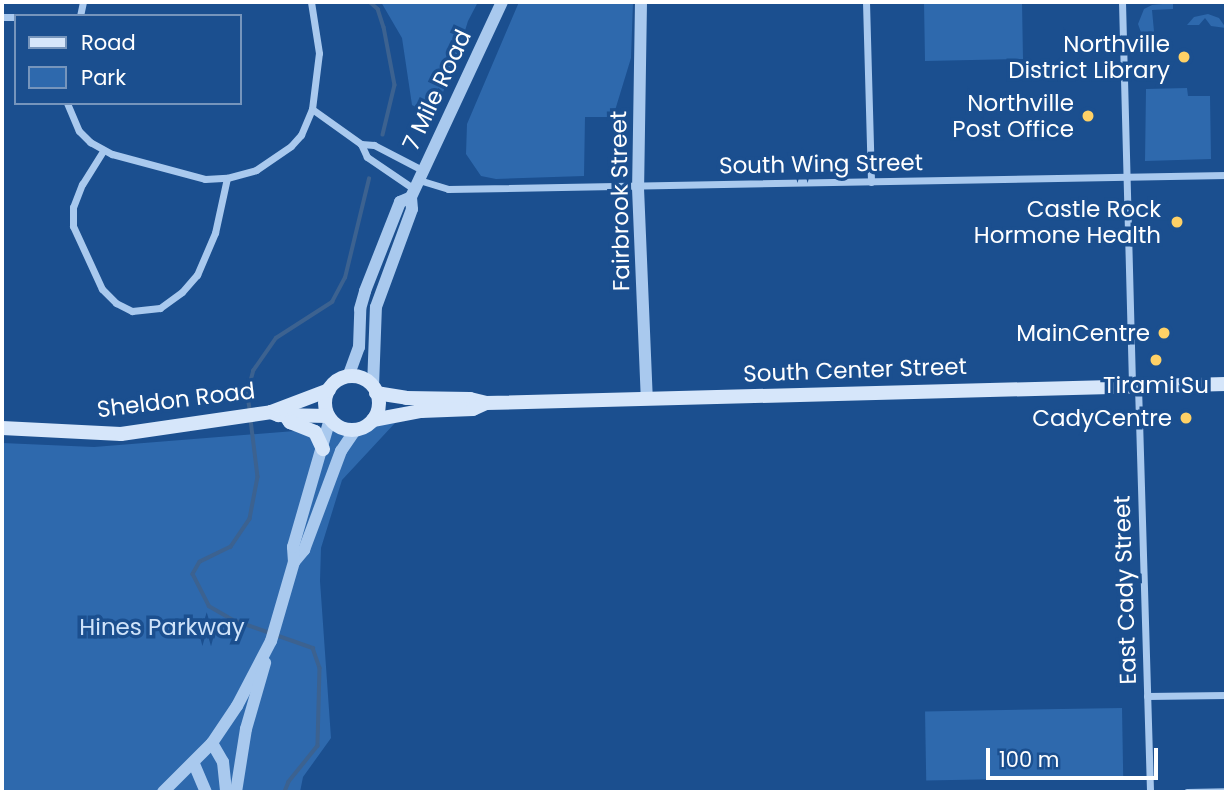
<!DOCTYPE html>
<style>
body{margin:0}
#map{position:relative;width:1228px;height:794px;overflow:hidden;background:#1b4f8f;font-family:Poppins,sans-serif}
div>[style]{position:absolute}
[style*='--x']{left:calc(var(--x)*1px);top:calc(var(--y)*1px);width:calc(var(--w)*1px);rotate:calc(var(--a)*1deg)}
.green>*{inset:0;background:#2e69ad;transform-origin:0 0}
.stream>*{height:3.5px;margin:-1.75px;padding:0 1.75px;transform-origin:1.75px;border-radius:1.75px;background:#3c6290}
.minor>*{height:7px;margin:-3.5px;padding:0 3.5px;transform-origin:3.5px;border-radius:3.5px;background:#a9c9ee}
.tertiary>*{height:12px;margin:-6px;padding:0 6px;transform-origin:6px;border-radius:6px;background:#a9c9ee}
.secondary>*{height:14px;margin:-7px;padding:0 7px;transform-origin:7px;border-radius:7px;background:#d6e6fa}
.secondary>.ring{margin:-7px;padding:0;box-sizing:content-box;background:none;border:14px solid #d6e6fa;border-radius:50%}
.dots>*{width:19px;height:19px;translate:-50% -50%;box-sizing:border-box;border:4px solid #1b4f8f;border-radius:50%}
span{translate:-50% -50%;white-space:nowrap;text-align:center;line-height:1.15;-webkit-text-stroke:7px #1b4f8f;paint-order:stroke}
.poi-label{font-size:23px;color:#fff}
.right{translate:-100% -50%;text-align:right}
.street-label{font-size:23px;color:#fff}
.park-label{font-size:23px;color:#cfe3fa}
.frame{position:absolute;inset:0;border:4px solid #fff;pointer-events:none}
.legend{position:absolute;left:14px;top:14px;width:228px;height:91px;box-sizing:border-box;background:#1b4f8f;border:2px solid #7695bc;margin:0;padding:9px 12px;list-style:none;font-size:21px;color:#fff}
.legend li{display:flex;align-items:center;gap:14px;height:35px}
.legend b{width:35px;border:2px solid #7695bc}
.scale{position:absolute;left:986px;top:748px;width:172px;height:32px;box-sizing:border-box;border:4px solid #fff;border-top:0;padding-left:9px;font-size:21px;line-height:24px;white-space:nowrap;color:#fff;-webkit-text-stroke:5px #1b4f8f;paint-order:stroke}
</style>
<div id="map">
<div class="green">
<div style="clip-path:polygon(381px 2px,478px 2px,468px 21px,454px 66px,435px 111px,423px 111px,412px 105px,402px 38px)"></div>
<div style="clip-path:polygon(519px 2px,633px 2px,631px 58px,613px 117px,585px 117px,584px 176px,496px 179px,481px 176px,466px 154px,467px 124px)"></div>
<div style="clip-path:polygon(909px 2px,1022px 2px,1023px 59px,925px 61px,924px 2px)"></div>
<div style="clip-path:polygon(1173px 3px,1173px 9px,1152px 10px,1155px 42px,1143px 38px,1138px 24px,1144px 9px,1152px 5px)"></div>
<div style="clip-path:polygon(1208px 14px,1219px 18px,1226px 28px,1211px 26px,1205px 18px,1199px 25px,1187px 25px,1194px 17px)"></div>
<div style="clip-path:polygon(1187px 88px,1188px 96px,1210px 96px,1211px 159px,1145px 161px,1146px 89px)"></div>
<div style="clip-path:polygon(395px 423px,342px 480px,321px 548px,320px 581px,331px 738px,303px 777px,300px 792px,2px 792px,2px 443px,94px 447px)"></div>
<div style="left:1122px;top:708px;width:69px;height:197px;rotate:89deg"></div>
</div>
<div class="stream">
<div style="--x:370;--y:2;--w:11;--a:41"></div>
<div style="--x:378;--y:9;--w:19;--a:72"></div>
<div style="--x:384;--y:27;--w:59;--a:79.3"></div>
<div style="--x:395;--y:85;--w:51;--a:103.5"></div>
<div style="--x:250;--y:412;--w:18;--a:-99"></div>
<div style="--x:247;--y:394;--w:24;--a:-75"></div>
<div style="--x:253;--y:371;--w:40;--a:-55.1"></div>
<div style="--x:276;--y:338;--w:67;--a:-32.7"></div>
<div style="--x:332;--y:302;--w:27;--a:-62"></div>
<div style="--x:345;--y:278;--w:102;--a:-76.4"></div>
<div style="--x:251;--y:420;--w:57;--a:83"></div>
<div style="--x:258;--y:477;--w:43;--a:100.8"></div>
<div style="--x:250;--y:519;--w:34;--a:124"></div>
<div style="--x:231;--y:547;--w:34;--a:154"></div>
<div style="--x:200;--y:562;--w:14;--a:120"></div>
<div style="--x:193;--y:574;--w:36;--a:63"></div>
<div style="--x:209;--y:606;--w:28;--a:30"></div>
<div style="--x:233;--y:620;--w:85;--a:19.3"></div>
<div style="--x:313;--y:648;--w:21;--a:71"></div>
<div style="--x:320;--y:668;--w:78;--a:91.5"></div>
<div style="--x:318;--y:746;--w:46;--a:128.9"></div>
<div style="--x:289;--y:782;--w:11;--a:112"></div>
</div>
<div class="minor">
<div style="--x:866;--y:2;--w:180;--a:88.4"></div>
<div style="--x:1122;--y:2;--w:384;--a:88.5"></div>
<div style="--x:80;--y:16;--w:14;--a:-78"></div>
<div style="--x:2;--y:17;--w:14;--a:0"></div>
<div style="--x:67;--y:103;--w:30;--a:67"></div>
<div style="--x:79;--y:131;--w:16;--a:45"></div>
<div style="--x:90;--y:142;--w:25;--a:29"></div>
<div style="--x:112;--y:154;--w:96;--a:15"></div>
<div style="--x:205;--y:179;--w:22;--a:-3"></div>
<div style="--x:227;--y:178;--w:30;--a:-15"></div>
<div style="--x:256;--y:170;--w:42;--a:-34.4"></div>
<div style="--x:291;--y:146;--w:15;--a:-48"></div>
<div style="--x:301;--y:135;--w:28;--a:-67"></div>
<div style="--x:312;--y:109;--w:56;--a:-82.9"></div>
<div style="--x:319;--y:53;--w:52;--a:-98.9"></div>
<div style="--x:312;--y:109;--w:60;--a:35.5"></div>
<div style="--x:103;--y:151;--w:39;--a:122"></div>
<div style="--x:82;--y:184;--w:25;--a:111"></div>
<div style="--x:73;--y:207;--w:19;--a:90"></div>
<div style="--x:73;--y:226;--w:69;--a:65.3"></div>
<div style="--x:102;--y:289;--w:20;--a:45"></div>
<div style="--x:116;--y:303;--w:18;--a:27"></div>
<div style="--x:132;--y:311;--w:28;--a:-6"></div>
<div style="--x:160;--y:308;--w:27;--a:-36"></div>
<div style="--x:182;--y:292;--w:23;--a:-49"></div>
<div style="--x:197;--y:275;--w:46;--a:-66.8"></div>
<div style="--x:215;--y:233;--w:56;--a:-77.7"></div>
<div style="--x:419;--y:180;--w:30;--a:17"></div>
<div style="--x:448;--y:189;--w:778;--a:-1.03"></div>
<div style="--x:414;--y:189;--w:57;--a:-145.8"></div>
<div style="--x:367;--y:157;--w:14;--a:-115"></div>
<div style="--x:361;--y:144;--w:13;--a:4"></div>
<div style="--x:374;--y:145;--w:54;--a:27.5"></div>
<div style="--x:1138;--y:386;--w:406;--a:88.3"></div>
<div style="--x:1147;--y:696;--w:79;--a:-0.7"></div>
<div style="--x:1187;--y:792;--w:39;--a:-1"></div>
</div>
<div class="tertiary">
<div style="--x:641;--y:2;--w:186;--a:90.9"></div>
<div style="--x:638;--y:188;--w:211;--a:87.6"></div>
<div style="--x:348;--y:377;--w:32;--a:-70"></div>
<div style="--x:359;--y:347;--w:38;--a:-88"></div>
<div style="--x:360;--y:309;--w:19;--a:-74"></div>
<div style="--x:365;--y:291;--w:96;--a:-68.5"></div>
<div style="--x:400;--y:202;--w:12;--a:-24"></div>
<div style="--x:373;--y:387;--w:80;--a:-87.9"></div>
<div style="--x:376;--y:307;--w:104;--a:-69.8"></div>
<div style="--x:412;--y:209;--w:12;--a:-95"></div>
<div style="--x:411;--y:197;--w:215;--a:-65"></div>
<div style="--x:294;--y:562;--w:16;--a:-50"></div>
<div style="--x:304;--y:550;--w:106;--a:-69.5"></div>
<div style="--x:341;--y:451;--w:25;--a:-56"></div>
<div style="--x:212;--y:743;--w:22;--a:60"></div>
<div style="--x:223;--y:762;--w:30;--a:84"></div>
<div style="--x:194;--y:764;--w:30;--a:67"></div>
<div style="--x:163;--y:792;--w:69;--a:-45"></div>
<div style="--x:212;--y:743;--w:45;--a:-56"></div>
<div style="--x:237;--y:706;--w:73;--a:-62.4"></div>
<div style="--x:271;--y:641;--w:82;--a:-73.8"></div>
<div style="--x:294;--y:562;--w:15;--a:-94"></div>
<div style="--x:293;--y:547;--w:133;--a:-73.9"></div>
<div style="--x:236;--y:792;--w:64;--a:-81"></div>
<div style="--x:246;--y:729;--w:69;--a:-73.9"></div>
</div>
<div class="secondary">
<div class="ring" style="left:325px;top:376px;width:40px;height:40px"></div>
<div style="--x:376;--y:393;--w:30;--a:9"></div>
<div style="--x:406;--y:398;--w:64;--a:0.9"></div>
<div style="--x:470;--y:399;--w:16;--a:14"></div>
<div style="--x:486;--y:403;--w:740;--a:-1.47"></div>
<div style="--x:271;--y:412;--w:8;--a:23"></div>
<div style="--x:278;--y:415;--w:50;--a:1.1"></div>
<div style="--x:285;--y:415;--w:9;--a:54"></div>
<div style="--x:290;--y:422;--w:27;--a:22"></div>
<div style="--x:315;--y:432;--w:19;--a:65"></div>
<div style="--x:373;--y:420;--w:49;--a:-10.6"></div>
<div style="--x:421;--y:411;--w:52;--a:-2.2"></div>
<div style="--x:473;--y:409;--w:14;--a:-25"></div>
<div style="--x:2;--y:428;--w:119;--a:2.9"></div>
<div style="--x:121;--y:434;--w:152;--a:-8.3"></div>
<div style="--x:271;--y:412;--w:62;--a:-20.8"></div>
</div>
<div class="dots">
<div style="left:1184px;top:57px;background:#ffd166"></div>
<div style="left:1088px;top:116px;background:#ffd166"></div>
<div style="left:1177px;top:222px;background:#ffd166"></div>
<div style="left:1164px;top:333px;background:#ffd166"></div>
<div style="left:1156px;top:360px;background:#ffd166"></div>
<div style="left:1186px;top:418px;background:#ffd166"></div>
</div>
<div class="poi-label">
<span class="right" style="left:1170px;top:57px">Northville<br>District Library</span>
<span class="right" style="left:1074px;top:116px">Northville<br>Post Office</span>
<span class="right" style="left:1161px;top:222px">Castle Rock<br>Hormone Health</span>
<span class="right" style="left:1150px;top:333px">MainCentre</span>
<span style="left:1156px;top:385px">Tirami Su</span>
<span class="right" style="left:1172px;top:418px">CadyCentre</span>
</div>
<div class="street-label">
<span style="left:437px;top:90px;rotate:-65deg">7 Mile Road</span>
<span style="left:821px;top:164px;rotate:-1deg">South Wing Street</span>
<span style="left:620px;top:201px;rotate:-91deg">Fairbrook Street</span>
<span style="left:855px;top:370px;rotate:-2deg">South Center Street</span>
<span style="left:176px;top:400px;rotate:-7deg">Sheldon Road</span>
<span style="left:1125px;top:590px;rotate:-92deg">East Cady Street</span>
</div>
<div class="park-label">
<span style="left:162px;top:627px">Hines Parkway</span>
</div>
<div class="frame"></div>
<ul class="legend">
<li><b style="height:9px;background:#d6e6fa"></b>Road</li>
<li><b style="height:19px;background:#2e69ad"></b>Park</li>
</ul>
<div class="scale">100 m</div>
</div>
